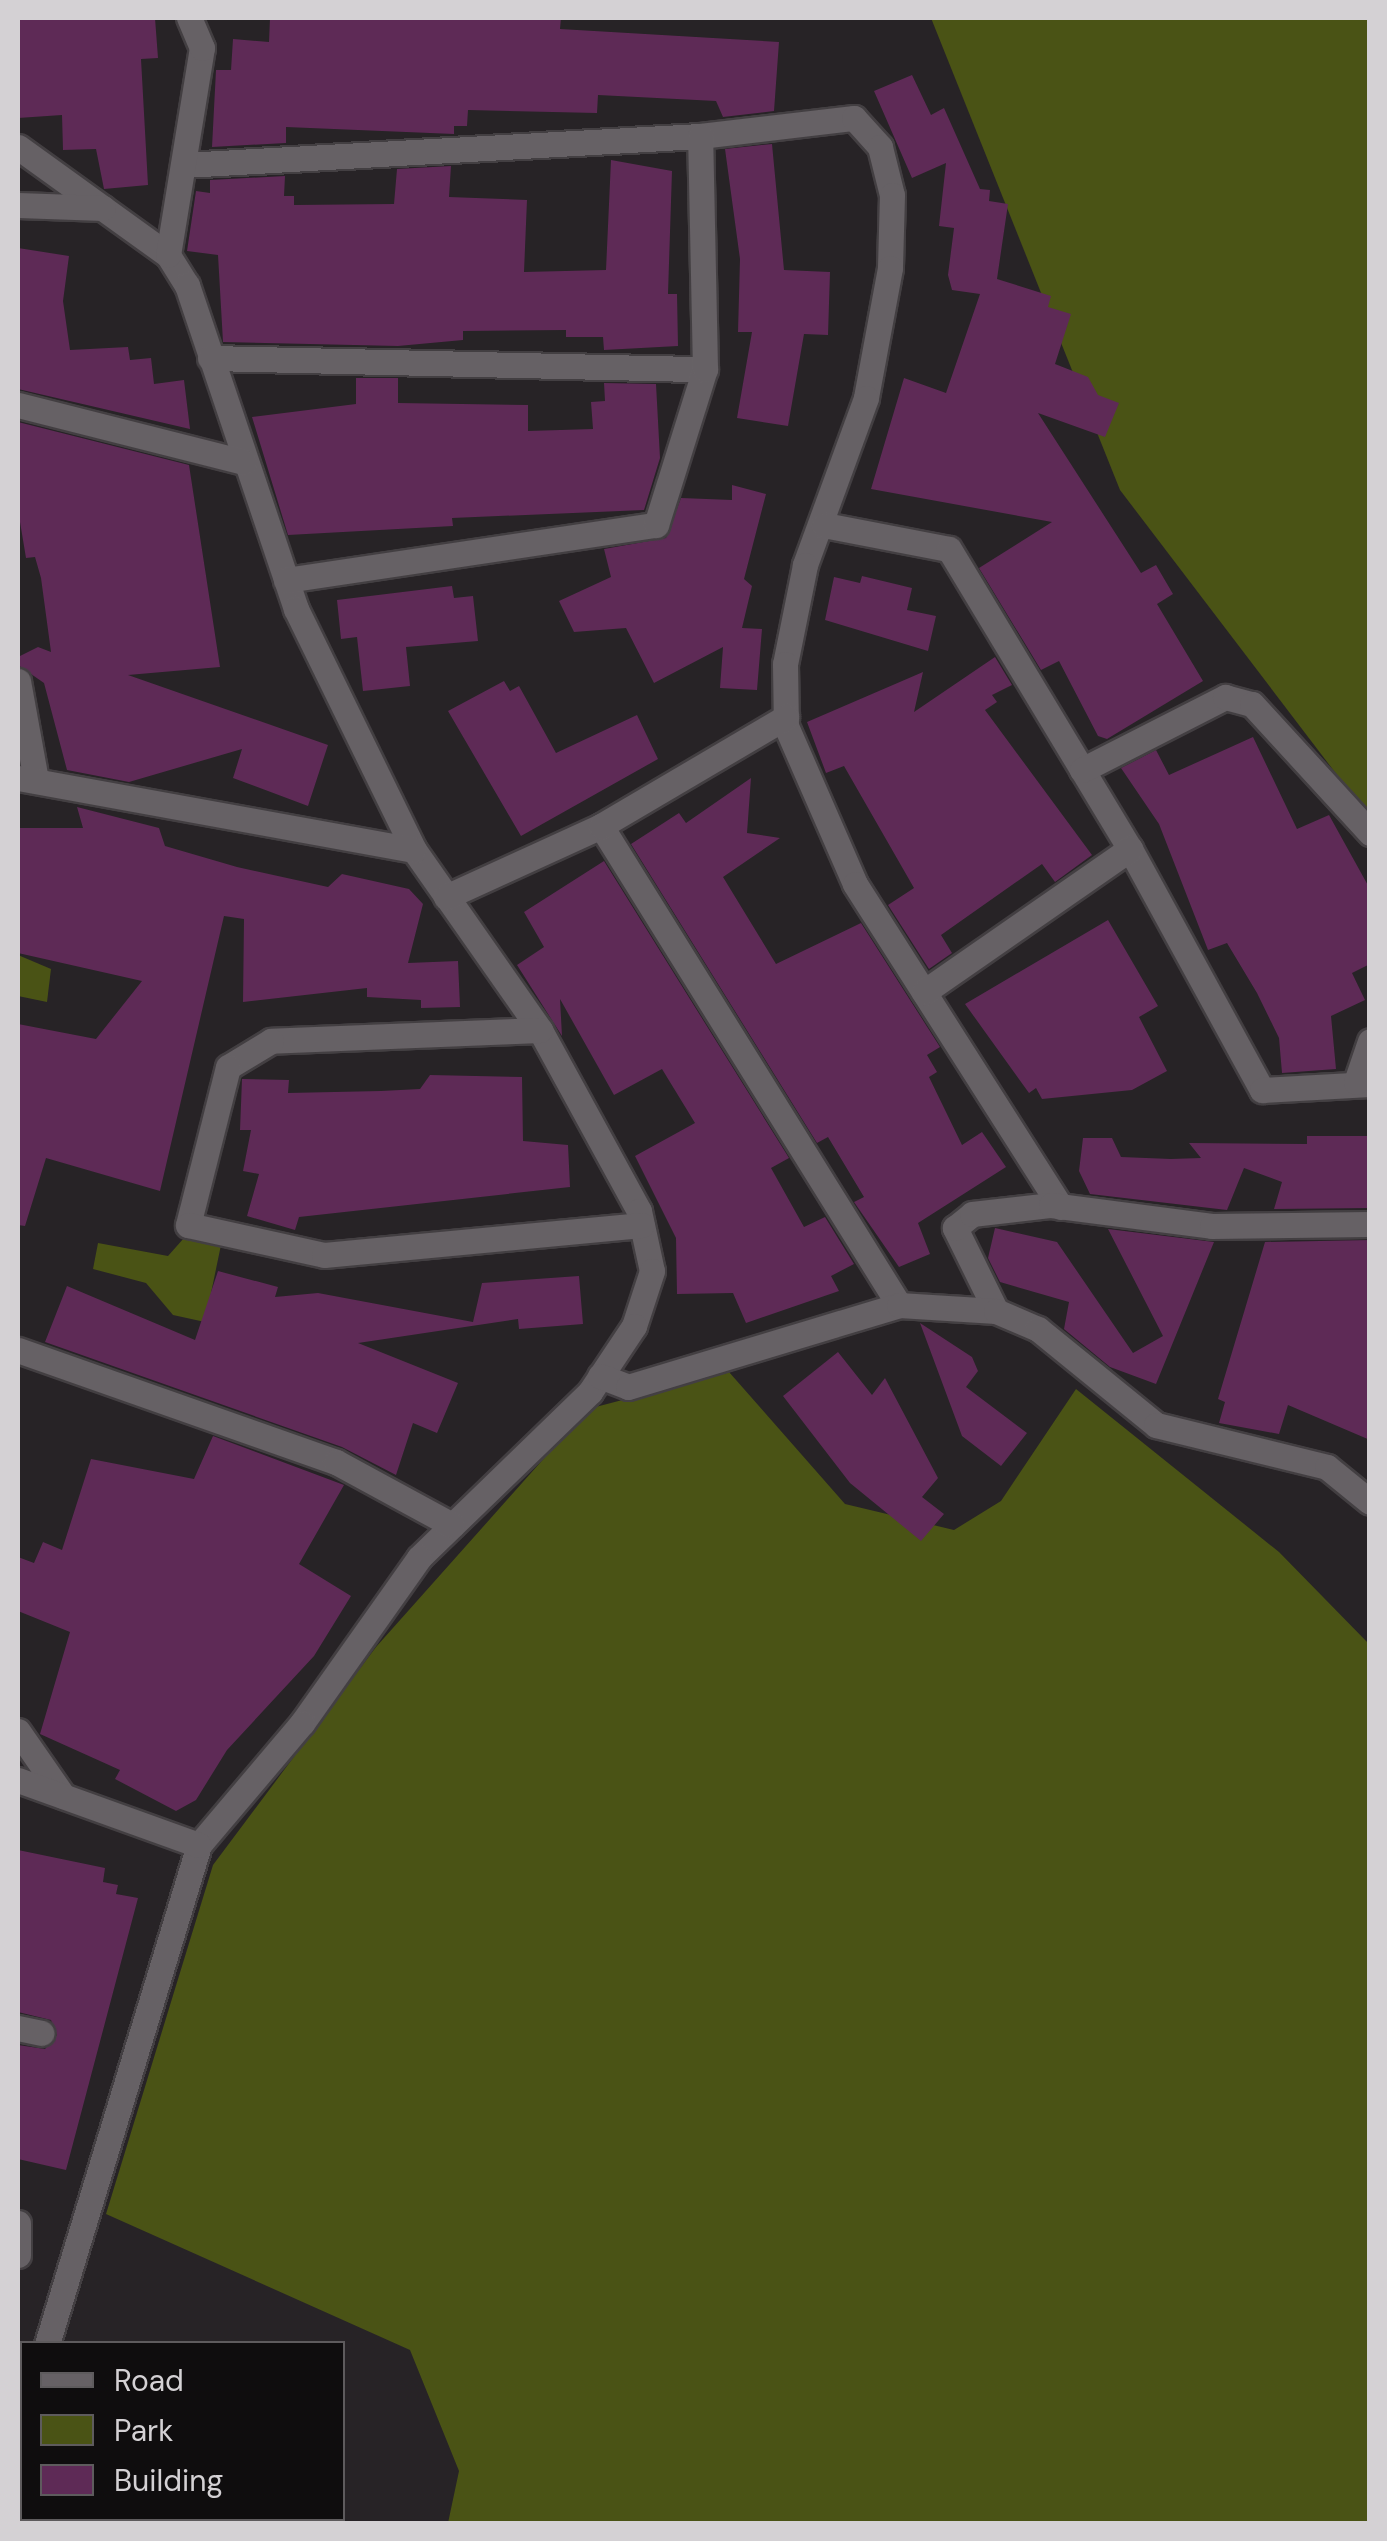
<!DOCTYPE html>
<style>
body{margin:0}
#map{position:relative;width:1387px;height:2541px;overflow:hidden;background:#272326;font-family:"DM Sans",sans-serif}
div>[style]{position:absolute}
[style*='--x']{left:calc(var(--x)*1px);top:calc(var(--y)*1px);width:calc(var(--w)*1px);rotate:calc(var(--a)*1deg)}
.green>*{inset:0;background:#4a5315}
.building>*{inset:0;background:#5e2a56}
.roads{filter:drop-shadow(2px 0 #433f42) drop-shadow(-2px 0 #433f42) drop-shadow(0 2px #433f42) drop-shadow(0 -2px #433f42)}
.minor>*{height:25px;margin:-12.5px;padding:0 12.5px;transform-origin:12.5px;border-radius:12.5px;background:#666165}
span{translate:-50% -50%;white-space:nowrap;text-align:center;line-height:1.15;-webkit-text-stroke:9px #0f0d0e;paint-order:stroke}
.frame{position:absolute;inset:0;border:20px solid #d4d1d4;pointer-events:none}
.legend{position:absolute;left:20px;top:2341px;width:325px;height:180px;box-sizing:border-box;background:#0f0d0e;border:2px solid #5e5b5d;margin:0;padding:12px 18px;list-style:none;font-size:30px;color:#d4d1d4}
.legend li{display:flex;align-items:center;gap:20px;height:50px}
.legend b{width:50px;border:2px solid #5e5b5d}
</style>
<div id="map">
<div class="green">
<div style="clip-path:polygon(931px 18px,1369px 18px,1369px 817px,1120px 490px)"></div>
<div style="clip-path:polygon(18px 955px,51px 969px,47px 1002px,18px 996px)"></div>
<div style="clip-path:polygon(184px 1238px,221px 1245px,205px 1322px,173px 1315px,146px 1283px,93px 1269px,98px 1243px,168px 1256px)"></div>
<div style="clip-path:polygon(729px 1372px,845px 1504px,954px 1530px,1001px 1501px,1076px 1389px,1279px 1552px,1369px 1644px,1369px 2523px,448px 2523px,459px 2471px,410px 2350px,106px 2214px,213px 1865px,376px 1647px,588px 1409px)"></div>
</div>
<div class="building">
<div style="clip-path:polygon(18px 18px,155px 18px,158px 58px,141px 59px,148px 185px,104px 189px,96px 149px,63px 150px,62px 115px,18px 118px)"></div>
<div style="clip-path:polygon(270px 18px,561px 18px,560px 29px,779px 42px,774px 111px,723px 117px,716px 101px,598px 95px,597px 113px,468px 110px,467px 126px,454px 126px,454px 134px,286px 127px,286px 143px,212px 147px,216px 70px,231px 70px,233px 39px,269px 42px)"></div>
<div style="clip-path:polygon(912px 75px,931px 115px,944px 108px,980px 189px,990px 190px,989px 201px,1008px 204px,997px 279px,1051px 296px,1048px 307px,1071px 314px,1055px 364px,1088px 377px,1098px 395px,1119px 403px,1105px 437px,1038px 413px,1141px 573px,1156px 565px,1173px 594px,1157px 604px,1203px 681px,1107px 739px,1098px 736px,1059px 661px,1041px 670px,979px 568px,1052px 522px,871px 489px,904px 378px,946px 393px,980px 294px,952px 290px,948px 275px,954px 228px,939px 226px,946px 163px,912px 178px,874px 91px)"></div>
<div style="clip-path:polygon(772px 144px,784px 270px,830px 272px,828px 335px,804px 334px,788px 426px,737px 418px,752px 332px,738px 332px,740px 259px,725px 149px)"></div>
<div style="clip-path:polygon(611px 160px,672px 171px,668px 294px,677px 294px,678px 346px,604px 350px,603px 337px,566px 337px,566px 330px,463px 331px,463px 340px,398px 346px,223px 342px,218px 255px,187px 251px,196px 191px,210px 193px,210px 180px,285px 176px,284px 196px,294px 196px,294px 205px,394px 204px,397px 169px,451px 166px,449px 197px,527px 200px,524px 272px,606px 270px)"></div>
<div style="clip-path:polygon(18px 248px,69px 256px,63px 301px,70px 350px,128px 347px,130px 360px,151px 358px,154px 384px,184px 380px,190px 429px,18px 389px)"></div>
<div style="clip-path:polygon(356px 378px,398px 378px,398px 403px,528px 405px,528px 431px,593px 429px,591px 402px,605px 401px,604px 383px,656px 384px,660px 458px,644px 510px,452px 518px,453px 526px,288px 535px,252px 417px,356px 404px)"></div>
<div style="clip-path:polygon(18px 422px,189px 465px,220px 667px,128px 675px,328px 745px,308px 806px,233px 778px,242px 749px,129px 782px,67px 770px,44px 683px,18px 665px,18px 657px,38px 647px,51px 652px,41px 578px,35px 557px,26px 558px,18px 510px)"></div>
<div style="clip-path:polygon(732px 485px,766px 494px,744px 579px,752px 586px,742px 628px,762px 629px,757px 690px,720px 688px,723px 647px,654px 683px,626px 628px,574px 632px,559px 601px,611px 577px,604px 549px,666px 538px,681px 498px,732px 500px)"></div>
<div style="clip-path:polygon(862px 576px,912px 588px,907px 610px,936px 616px,928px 651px,825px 620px,834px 577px,860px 583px)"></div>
<div style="clip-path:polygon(452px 586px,454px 598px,473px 596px,478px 641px,406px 647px,410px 686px,363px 691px,357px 637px,341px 639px,337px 600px)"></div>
<div style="clip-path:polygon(995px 657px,1012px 685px,992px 695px,997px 702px,985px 710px,1092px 855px,1055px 882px,1042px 864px,941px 935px,952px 953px,929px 969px,888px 905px,914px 888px,844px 766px,826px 773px,807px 722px,923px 672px,914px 712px)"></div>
<div style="clip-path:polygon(504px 681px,510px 691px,519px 686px,556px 753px,637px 715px,658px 759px,521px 836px,448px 711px)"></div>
<div style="clip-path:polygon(1253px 737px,1297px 829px,1329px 815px,1370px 889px,1370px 964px,1352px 973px,1365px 1000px,1331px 1016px,1336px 1069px,1282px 1073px,1279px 1038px,1257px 993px,1227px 943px,1208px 950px,1159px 824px,1121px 768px,1156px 750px,1169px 775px)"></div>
<div style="clip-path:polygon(751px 778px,747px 833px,780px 838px,723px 877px,776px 964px,861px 923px,940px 1047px,927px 1055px,937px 1072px,929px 1077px,962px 1145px,982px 1132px,1006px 1167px,918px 1223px,930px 1254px,899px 1267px,854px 1202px,864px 1197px,828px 1137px,817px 1143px,631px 844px,679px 813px,686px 823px)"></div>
<div style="clip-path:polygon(77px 807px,159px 828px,165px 846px,237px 867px,328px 887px,342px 874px,409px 889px,423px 904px,408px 963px,458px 961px,460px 1007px,421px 1008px,421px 1000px,367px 997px,367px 988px,243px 1002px,244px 919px,224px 916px,160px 1191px,46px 1158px,25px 1226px,18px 1225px,18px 1024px,96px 1039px,142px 981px,18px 953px,18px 828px,83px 828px)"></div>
<div style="clip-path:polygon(604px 861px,789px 1158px,771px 1168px,804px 1227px,825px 1217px,854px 1264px,831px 1276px,839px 1291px,746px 1323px,733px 1293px,677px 1294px,676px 1238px,635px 1156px,695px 1123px,662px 1069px,614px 1095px,560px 999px,562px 1036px,517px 965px,544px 947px,524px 912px)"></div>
<div style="clip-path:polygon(1108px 920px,1158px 1006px,1139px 1017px,1167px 1071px,1132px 1090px,1042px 1099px,1036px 1088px,1029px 1093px,965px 1004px)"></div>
<div style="clip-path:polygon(430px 1075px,522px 1077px,523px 1141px,568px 1145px,570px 1187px,299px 1217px,295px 1230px,247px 1216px,259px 1174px,243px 1171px,251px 1130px,240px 1130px,242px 1079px,289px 1080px,288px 1093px,381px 1091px,420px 1089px)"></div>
<div style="clip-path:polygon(1307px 1136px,1370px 1136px,1370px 1208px,1274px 1209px,1282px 1182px,1244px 1168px,1227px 1210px,1090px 1194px,1079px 1171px,1083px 1138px,1112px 1138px,1121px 1157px,1171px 1159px,1201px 1158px,1189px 1143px,1307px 1144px)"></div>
<div style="clip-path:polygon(995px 1228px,1057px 1242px,1133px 1353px,1163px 1336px,1108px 1229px,1214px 1242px,1156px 1384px,1110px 1367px,1064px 1329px,1069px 1302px,1000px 1282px,988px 1258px)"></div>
<div style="clip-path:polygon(1370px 1240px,1370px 1440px,1288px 1405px,1279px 1434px,1219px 1423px,1225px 1402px,1218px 1399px,1265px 1242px)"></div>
<div style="clip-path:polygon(218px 1271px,278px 1287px,275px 1297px,318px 1293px,473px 1322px,482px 1283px,579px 1276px,583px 1324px,519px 1329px,518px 1319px,358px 1343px,458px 1383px,437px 1433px,413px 1423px,396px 1475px,342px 1447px,45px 1342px,67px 1286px,195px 1340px)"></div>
<div style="clip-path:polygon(920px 1323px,972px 1357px,978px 1371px,966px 1387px,1027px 1433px,1001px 1466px,962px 1436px)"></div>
<div style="clip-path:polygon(838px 1352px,872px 1395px,885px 1378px,938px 1478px,922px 1497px,944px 1514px,921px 1541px,850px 1483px,783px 1396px)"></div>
<div style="clip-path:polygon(213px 1436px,344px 1485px,299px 1564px,351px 1596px,314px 1656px,227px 1750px,196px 1800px,176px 1811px,115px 1779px,120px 1770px,40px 1734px,70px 1632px,18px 1611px,18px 1557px,34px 1563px,43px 1542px,62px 1550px,91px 1459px,194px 1479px)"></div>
<div style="clip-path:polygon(18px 1850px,105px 1868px,103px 1882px,118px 1885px,116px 1894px,138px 1898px,66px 2170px,18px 2159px,18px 2045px,45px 2049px,57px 2035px,51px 2020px,18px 2012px)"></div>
</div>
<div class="roads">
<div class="minor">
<div style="--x:18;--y:147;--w:185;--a:35.8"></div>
<div style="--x:168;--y:255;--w:36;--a:58"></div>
<div style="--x:187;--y:285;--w:342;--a:71.4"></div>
<div style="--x:296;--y:609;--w:268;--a:63.9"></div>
<div style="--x:414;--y:850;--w:220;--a:55"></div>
<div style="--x:540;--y:1030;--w:206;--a:61.3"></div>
<div style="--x:639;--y:1211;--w:61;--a:77.8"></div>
<div style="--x:652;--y:1271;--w:58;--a:108.1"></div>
<div style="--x:634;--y:1326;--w:79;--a:123.7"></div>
<div style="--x:590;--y:1392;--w:238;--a:135.9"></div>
<div style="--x:419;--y:1558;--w:202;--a:125.3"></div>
<div style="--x:302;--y:1723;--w:160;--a:130.2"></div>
<div style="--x:199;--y:1845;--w:522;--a:106.94"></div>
<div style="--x:184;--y:165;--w:517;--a:-3.22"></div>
<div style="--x:700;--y:136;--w:155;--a:-6.7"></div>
<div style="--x:854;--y:118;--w:39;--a:48"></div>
<div style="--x:880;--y:147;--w:49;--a:76"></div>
<div style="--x:892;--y:195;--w:73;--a:91.6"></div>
<div style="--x:890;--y:268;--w:132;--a:100.5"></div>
<div style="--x:866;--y:398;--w:178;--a:110.1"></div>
<div style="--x:805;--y:565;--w:101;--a:101.4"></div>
<div style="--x:785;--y:664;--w:62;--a:89.1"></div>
<div style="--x:786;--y:726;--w:172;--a:66.4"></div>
<div style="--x:855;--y:884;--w:383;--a:57.5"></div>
<div style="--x:18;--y:205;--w:85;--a:2"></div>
<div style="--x:168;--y:255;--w:210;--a:-80.7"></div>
<div style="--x:202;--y:48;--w:33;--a:-113"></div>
<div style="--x:210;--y:358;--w:495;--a:1.3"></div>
<div style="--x:18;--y:405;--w:233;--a:14.2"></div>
<div style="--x:824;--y:525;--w:127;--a:10.9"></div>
<div style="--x:949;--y:549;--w:350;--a:58.9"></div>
<div style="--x:1130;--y:849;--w:275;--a:61.3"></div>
<div style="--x:1262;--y:1090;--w:108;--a:-3.2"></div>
<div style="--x:286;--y:580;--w:374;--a:-8.5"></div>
<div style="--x:656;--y:525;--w:164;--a:-72.6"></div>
<div style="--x:705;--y:369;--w:233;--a:-91.2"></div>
<div style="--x:18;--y:681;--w:101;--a:79.7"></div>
<div style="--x:1082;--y:770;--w:161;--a:-27"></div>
<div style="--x:1225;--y:697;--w:28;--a:15"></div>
<div style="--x:1252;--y:704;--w:175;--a:47.5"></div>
<div style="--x:18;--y:778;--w:402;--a:10.3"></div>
<div style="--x:601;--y:826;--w:564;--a:58.11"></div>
<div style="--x:446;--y:897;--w:170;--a:-24.6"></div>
<div style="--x:601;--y:826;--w:215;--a:-30.5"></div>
<div style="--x:924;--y:992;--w:251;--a:-34.8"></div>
<div style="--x:540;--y:1030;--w:269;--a:177.7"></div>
<div style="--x:271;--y:1041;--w:50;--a:148.8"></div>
<div style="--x:228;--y:1067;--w:163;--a:104.2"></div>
<div style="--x:188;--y:1225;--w:139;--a:12.4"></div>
<div style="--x:324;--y:1255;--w:319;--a:-5.4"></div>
<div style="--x:1356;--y:1082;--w:43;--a:-71.1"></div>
<div style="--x:996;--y:1311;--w:93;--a:-116.3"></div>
<div style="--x:955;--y:1228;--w:22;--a:-39"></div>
<div style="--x:972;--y:1214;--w:80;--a:-6.5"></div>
<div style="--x:1051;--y:1205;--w:162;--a:7.4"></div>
<div style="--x:1212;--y:1226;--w:158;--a:-0.7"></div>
<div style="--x:18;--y:1350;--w:337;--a:19.4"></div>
<div style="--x:336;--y:1462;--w:132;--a:28.5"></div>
<div style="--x:600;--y:1376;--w:30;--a:21"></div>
<div style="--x:628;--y:1387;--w:283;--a:-16.8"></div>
<div style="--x:899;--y:1305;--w:97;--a:3.5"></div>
<div style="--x:996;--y:1311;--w:46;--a:23.2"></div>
<div style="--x:1038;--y:1329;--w:152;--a:39.1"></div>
<div style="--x:1156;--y:1425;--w:176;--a:13.8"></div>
<div style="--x:1327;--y:1467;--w:55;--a:39.1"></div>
<div style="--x:18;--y:1731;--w:79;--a:55.3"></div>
<div style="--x:18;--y:1780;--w:192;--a:19.8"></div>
<div style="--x:18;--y:2028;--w:24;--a:12"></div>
<div style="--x:18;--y:2223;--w:32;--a:90"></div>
<div style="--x:18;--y:2441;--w:16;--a:-76"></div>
<div style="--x:18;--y:2478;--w:4;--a:14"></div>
<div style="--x:247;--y:2524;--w:6;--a:-81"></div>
</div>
</div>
<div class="frame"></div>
<ul class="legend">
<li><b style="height:12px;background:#666165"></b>Road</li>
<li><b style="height:28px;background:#4a5315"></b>Park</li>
<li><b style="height:28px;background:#5e2a56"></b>Building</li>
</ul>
</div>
